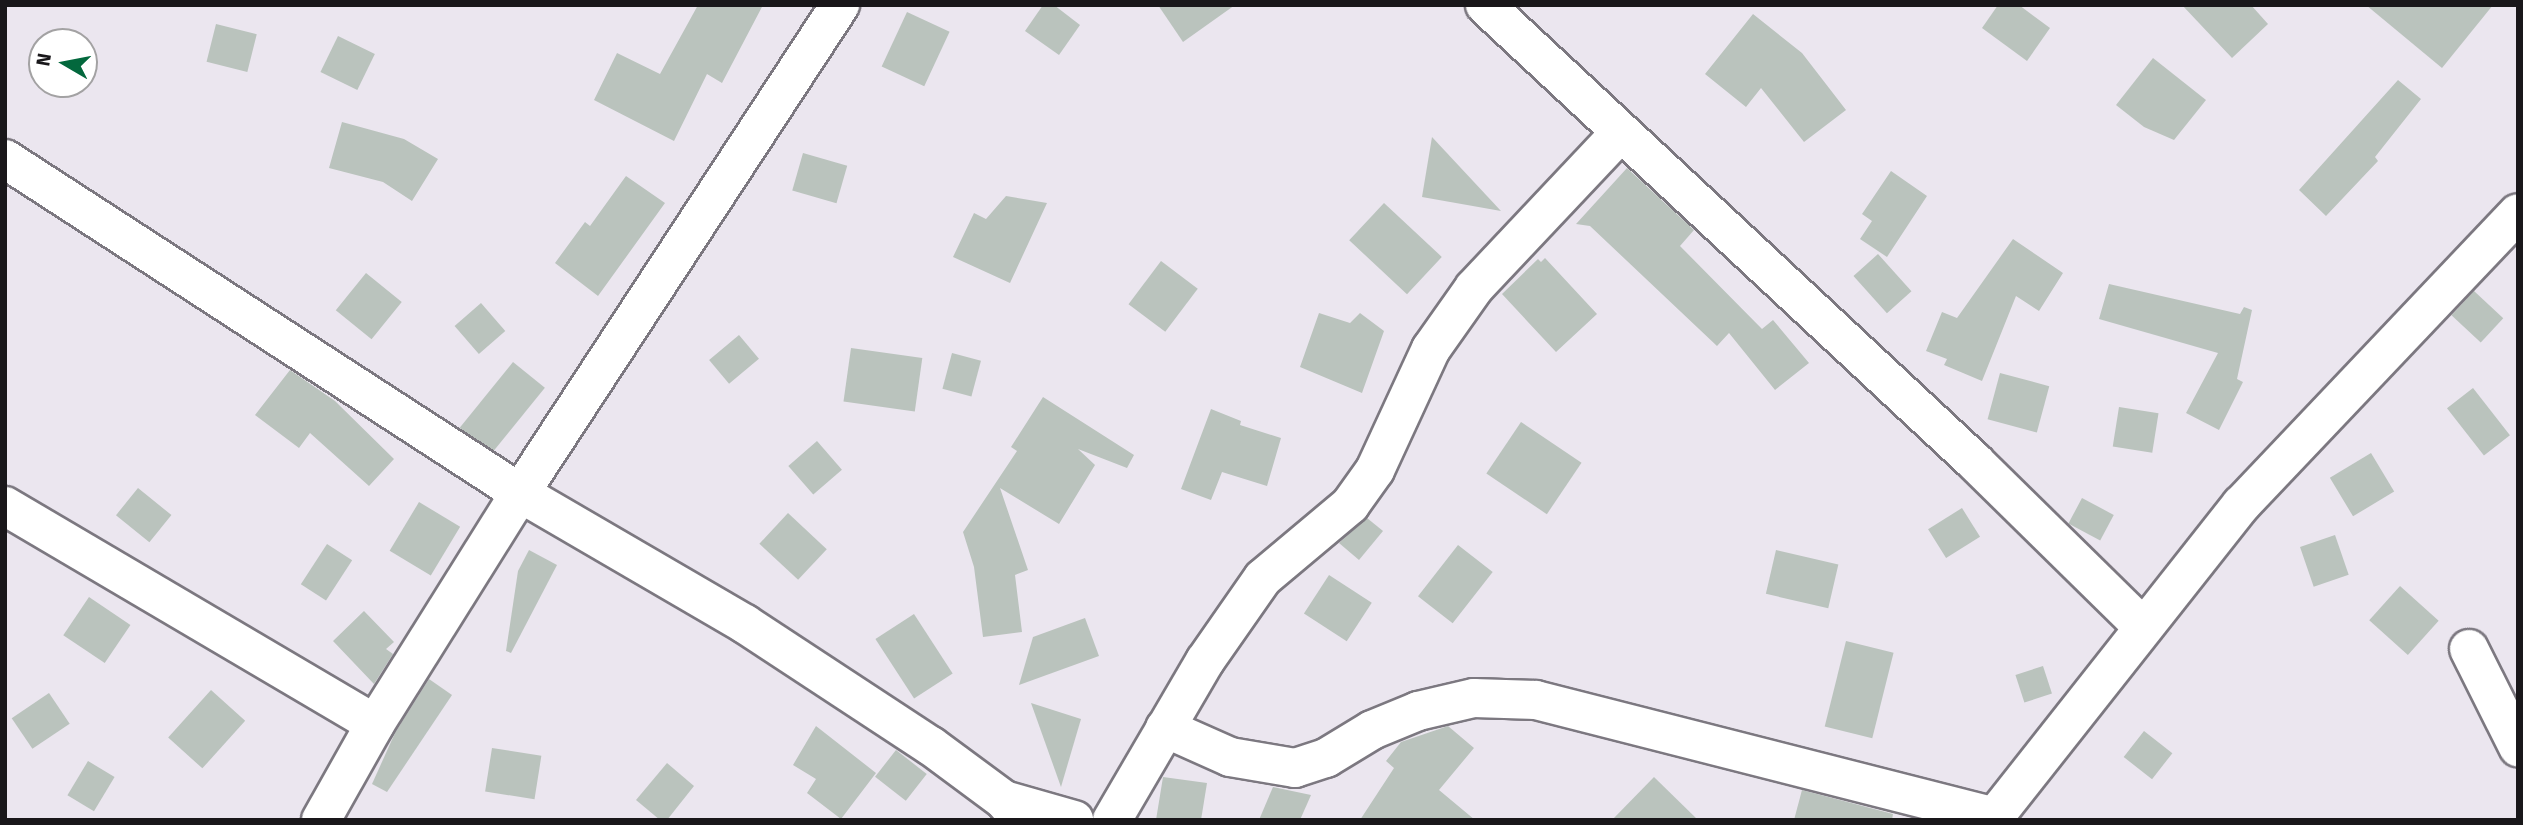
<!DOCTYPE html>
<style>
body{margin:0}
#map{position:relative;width:2523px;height:825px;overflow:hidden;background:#ebe6ef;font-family:"Fira Sans",sans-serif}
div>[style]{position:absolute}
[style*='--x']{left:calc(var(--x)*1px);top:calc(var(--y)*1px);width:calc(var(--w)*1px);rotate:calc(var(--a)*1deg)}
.building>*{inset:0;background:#bac3bd;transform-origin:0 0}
.roads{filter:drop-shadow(2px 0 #7c7880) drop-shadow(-2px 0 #7c7880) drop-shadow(0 2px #7c7880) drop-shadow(0 -2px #7c7880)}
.minor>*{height:38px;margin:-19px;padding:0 19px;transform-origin:19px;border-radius:19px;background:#fff}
span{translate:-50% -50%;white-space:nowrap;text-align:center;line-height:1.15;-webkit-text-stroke:5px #fff;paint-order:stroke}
.frame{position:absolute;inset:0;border:7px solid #19171a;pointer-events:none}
.north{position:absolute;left:28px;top:28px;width:70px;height:70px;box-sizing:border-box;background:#fff;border:2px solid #a3a2a3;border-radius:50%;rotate:280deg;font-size:19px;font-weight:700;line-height:28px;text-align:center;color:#19171a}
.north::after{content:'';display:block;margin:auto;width:24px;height:32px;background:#03683d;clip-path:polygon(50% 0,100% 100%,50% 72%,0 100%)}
</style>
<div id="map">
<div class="building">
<div style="clip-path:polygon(698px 5px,763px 5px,722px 83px,707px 74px,674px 141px,594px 100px,617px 53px,660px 74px)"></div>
<div style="clip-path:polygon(1043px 5px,1054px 5px,1080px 25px,1059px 55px,1025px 31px)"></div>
<div style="clip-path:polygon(1158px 5px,1235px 5px,1183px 42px)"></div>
<div style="clip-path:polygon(1998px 5px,2019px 5px,2050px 28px,2027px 61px,1982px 28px)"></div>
<div style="clip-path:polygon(2182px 5px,2251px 5px,2268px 24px,2232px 58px)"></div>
<div style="clip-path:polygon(2366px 5px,2493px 5px,2442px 68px)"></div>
<div style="left:907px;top:12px;width:47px;height:60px;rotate:25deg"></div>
<div style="clip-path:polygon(1753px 14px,1802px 53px,1846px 110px,1804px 142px,1761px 88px,1746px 107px,1705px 74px)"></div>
<div style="left:216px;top:24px;width:42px;height:39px;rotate:14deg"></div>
<div style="left:338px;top:36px;width:41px;height:40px;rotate:26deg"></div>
<div style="clip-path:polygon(2153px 58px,2206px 100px,2174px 140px,2144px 127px,2116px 105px)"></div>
<div style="clip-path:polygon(2398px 80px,2421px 99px,2375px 157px,2378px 161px,2326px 216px,2299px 190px)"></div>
<div style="clip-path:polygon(342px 122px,404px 139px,438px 159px,412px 201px,383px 182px,329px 168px)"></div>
<div style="clip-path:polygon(1432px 137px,1501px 211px,1422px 197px)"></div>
<div style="left:803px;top:153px;width:46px;height:39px;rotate:16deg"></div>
<div style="clip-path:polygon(1627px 168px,1694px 230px,1680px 246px,1762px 329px,1773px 320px,1809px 363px,1775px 390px,1729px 333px,1717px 346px,1590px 226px,1576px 224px)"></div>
<div style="clip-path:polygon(1891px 171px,1927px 196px,1887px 257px,1860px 239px,1872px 221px,1862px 214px)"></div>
<div style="clip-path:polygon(626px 176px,665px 203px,598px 296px,555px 263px,585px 222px,590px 226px)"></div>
<div style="clip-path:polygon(1006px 196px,1047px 203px,1010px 283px,953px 257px,974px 213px,986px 219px)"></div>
<div style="left:1384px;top:203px;width:79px;height:51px;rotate:43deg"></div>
<div style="clip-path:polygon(2013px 239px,2063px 273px,2039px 311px,2016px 296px,1982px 381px,1944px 365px,1947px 359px,1926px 351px,1942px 312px,1957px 318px)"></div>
<div style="left:1878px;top:254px;width:50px;height:33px;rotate:48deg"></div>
<div style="clip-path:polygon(1545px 258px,1597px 314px,1556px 352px,1502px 294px,1538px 259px,1541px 262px)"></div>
<div style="left:1161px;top:261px;width:46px;height:54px;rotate:37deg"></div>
<div style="left:366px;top:273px;width:46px;height:48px;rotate:39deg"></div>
<div style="clip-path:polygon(2109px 284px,2240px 314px,2244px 307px,2252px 310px,2237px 379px,2243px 382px,2219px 430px,2186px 413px,2218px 353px,2099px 319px)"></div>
<div style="left:2474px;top:291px;width:40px;height:33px;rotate:43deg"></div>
<div style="left:481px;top:303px;width:37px;height:35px;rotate:49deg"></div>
<div style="clip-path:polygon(1319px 313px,1350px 323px,1360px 313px,1384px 331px,1362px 393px,1300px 367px)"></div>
<div style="left:739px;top:335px;width:31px;height:39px;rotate:50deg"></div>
<div style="left:851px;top:348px;width:72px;height:54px;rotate:8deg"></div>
<div style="left:952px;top:353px;width:30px;height:37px;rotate:15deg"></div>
<div style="left:513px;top:362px;width:41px;height:85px;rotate:39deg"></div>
<div style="clip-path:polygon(290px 370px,335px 401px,394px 459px,369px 486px,310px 433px,299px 448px,255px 415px)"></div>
<div style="left:2000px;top:373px;width:51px;height:48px;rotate:15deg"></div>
<div style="left:2473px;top:388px;width:60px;height:33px;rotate:52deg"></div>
<div style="clip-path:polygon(1043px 397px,1134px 455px,1127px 468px,1078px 449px,1095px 465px,1059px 524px,1000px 488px,1028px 570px,1015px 575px,1022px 632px,983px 637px,974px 567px,963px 532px,1017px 451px,1011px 447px)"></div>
<div style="left:2119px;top:407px;width:40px;height:40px;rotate:9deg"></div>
<div style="clip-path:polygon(1211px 409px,1241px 421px,1240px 425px,1281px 438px,1267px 486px,1222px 472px,1211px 500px,1181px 489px)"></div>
<div style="left:1521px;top:422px;width:73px;height:62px;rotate:34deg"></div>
<div style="left:817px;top:441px;width:38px;height:38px;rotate:49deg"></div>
<div style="left:2371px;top:453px;width:45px;height:48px;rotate:59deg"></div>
<div style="left:138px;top:488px;width:43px;height:35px;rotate:39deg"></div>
<div style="left:2082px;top:498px;width:36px;height:29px;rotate:28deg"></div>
<div style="left:419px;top:502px;width:48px;height:57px;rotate:31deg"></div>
<div style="left:1962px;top:508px;width:34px;height:40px;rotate:58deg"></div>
<div style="left:788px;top:513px;width:53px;height:42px;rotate:43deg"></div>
<div style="clip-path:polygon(1367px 518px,1383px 531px,1359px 560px,1339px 543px)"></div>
<div style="left:2335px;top:535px;width:42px;height:37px;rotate:71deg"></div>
<div style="left:327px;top:544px;width:30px;height:48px;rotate:33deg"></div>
<div style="left:1458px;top:545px;width:44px;height:65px;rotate:38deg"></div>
<div style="clip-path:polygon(529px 550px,557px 565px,511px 653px,506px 651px,518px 571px)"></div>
<div style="left:1776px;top:550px;width:64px;height:45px;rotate:13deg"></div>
<div style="left:1329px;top:575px;width:51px;height:46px;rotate:33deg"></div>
<div style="left:2400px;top:586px;width:52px;height:46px;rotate:42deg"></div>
<div style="left:89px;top:597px;width:50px;height:46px;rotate:34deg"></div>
<div style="clip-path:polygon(364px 611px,394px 642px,386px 649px,393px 654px,374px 684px,333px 641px)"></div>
<div style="left:914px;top:614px;width:71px;height:46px;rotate:57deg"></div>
<div style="clip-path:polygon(1085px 618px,1099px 656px,1019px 685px,1033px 637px)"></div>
<div style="left:1846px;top:641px;width:49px;height:88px;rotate:14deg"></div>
<div style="left:2043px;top:666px;width:29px;height:29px;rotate:72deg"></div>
<div style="clip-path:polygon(429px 679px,452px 695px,387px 792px,372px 784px,395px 733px)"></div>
<div style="left:211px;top:690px;width:46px;height:64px;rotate:42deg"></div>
<div style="left:49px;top:693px;width:37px;height:45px;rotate:56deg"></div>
<div style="clip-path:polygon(1031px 703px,1081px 719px,1061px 787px)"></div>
<div style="clip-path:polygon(816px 726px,876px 773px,841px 819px,807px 793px,816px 779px,793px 765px)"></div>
<div style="clip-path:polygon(1448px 726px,1474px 748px,1439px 790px,1475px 820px,1360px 820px,1394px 768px,1386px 761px,1401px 742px)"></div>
<div style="left:2144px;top:731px;width:36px;height:33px;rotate:38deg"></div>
<div style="left:492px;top:748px;width:50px;height:44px;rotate:9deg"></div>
<div style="left:896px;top:750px;width:39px;height:34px;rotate:38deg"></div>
<div style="left:88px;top:761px;width:31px;height:40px;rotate:31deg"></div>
<div style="clip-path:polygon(667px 763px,694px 786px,667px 820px,660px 820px,636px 800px)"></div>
<div style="clip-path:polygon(1163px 777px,1207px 783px,1201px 820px,1156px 820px)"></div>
<div style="clip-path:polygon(1654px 777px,1698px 820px,1612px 820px)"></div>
<div style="clip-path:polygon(1273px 787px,1311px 795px,1300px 820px,1259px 820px)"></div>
<div style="clip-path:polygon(1802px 790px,1893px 814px,1892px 820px,1794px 820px)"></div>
</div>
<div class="roads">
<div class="minor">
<div style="--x:1485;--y:5;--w:670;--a:43"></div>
<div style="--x:1975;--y:462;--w:235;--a:44.5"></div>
<div style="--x:5;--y:159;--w:614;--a:32.97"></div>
<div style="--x:520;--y:493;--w:260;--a:30.2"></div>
<div style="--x:745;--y:624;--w:222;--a:33.3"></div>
<div style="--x:931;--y:746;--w:91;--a:36.5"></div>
<div style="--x:1004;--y:800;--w:26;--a:51"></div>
<div style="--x:5;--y:506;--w:429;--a:30.5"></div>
<div style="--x:2469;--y:649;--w:110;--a:63.4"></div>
<div style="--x:1165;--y:728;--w:71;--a:24"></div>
<div style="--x:1230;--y:757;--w:66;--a:9.6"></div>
<div style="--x:1295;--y:768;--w:33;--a:-18"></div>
<div style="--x:1326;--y:758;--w:54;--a:-31.3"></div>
<div style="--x:1372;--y:730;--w:50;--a:-22.4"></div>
<div style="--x:1418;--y:711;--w:57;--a:-13.1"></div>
<div style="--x:1474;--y:698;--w:62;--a:1.8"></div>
<div style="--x:1536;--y:700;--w:474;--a:14.3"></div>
<div style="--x:1004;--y:800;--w:73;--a:15.9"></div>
<div style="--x:321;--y:820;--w:110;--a:-60.6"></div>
<div style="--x:375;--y:724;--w:273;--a:-57.9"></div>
<div style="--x:520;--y:493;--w:584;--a:-56.75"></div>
<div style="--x:1112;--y:820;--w:184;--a:-59.7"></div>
<div style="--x:1205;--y:661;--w:101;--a:-55.1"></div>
<div style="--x:1263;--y:578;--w:114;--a:-40"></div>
<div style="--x:1350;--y:505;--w:43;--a:-54.5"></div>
<div style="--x:1375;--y:470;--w:133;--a:-65.2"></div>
<div style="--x:1431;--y:349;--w:75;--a:-54.8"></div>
<div style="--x:1474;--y:288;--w:212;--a:-46.7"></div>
<div style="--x:1992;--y:820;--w:402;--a:-51.7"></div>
<div style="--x:2241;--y:505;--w:402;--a:-46.5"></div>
</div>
</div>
<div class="frame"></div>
<div class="north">N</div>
</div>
